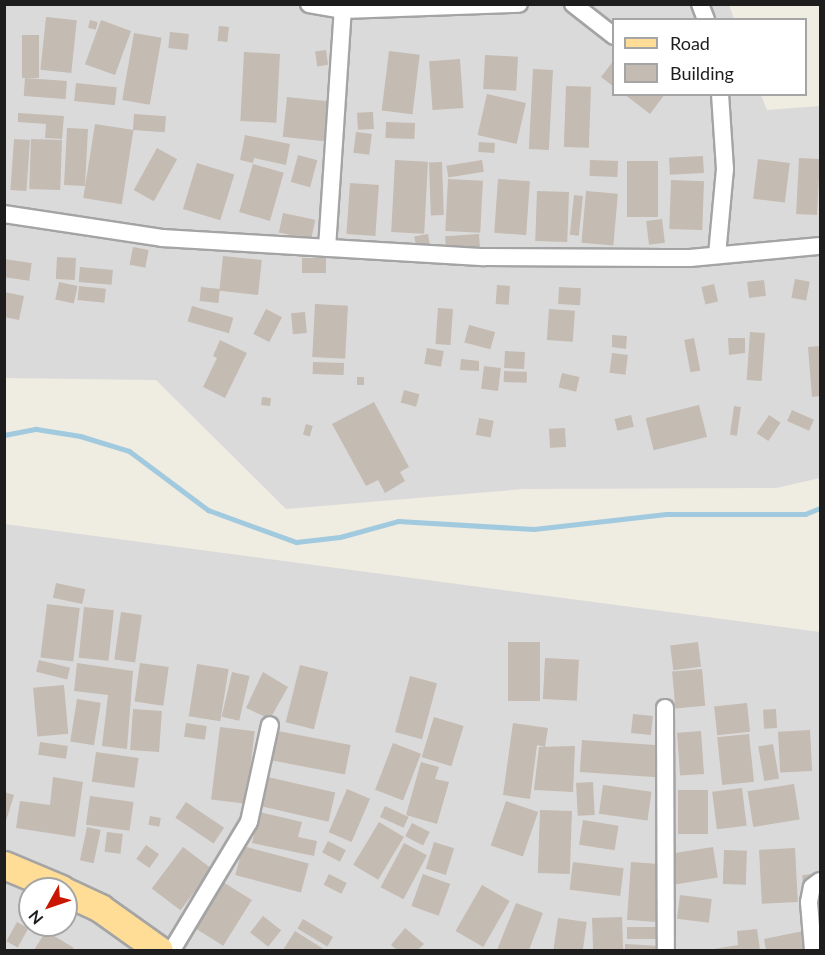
<!DOCTYPE html>
<style>
body{margin:0}
#map{position:relative;width:825px;height:955px;overflow:hidden;background:#efece2;font-family:Lato,sans-serif}
div>[style]{position:absolute}
[style*='--x']{left:calc(var(--x)*1px);top:calc(var(--y)*1px);width:calc(var(--w)*1px);rotate:calc(var(--a)*1deg)}
.residential>*{inset:0;background:#dbdada}
.stream>*{height:5px;margin:-2.5px;padding:0 2.5px;transform-origin:2.5px;border-radius:2.5px;background:#a1cadf}
.building>*{inset:0;background:#c4bbb2;transform-origin:0 0}
.roads{filter:drop-shadow(2px 0 #a4a4a4) drop-shadow(-2px 0 #a4a4a4) drop-shadow(0 2px #a4a4a4) drop-shadow(0 -2px #a4a4a4)}
.street>*{height:16px;margin:-8px;padding:0 8px;transform-origin:8px;border-radius:8px;background:#fff}
.primary>*{height:27px;margin:-13.5px;padding:0 13.5px;transform-origin:13.5px;border-radius:13.5px;background:#ffdd97}
span{translate:-50% -50%;white-space:nowrap;text-align:center;line-height:1.15;-webkit-text-stroke:6px #fff;paint-order:stroke}
.frame{position:absolute;inset:0;border:6px solid #1d1d1d;pointer-events:none}
.legend{position:absolute;left:612px;top:18px;width:195px;height:78px;box-sizing:border-box;background:#fff;border:2px solid #a5a5a5;margin:0;padding:8px 10px;list-style:none;font-size:18px;color:#1d1d1d}
.legend li{display:flex;align-items:center;gap:12px;height:30px}
.legend b{width:30px;border:2px solid #a5a5a5}
.north{position:absolute;left:18px;top:877px;width:60px;height:60px;box-sizing:border-box;background:#fff;border:2px solid #a5a5a5;border-radius:50%;rotate:230deg;font-size:16px;font-weight:700;line-height:24px;text-align:center;color:#1d1d1d}
.north::after{content:'';display:block;margin:auto;width:21px;height:27px;background:#ca1500;clip-path:polygon(50% 0,100% 100%,50% 72%,0 100%)}
</style>
<div id="map">
<div class="residential">
<div style="clip-path:polygon(5px 5px,729px 5px,734px 19px,614px 20px,614px 94px,761px 95px,767px 110px,820px 106px,820px 478px,776px 488px,524px 489px,286px 509px,156px 380px,5px 378px)"></div>
<div style="clip-path:polygon(evenodd,4px 524px,820px 632px,820px 950px,5px 950px,4px 524px,30px 889px,66px 889px,66px 925px,30px 925px,30px 889px)"></div>
</div>
<div class="stream">
<div style="--x:4;--y:435;--w:33;--a:-11"></div>
<div style="--x:36;--y:429;--w:45;--a:9"></div>
<div style="--x:80;--y:436;--w:51;--a:17"></div>
<div style="--x:129;--y:451;--w:99;--a:36.8"></div>
<div style="--x:208;--y:510;--w:94;--a:20"></div>
<div style="--x:296;--y:542;--w:44;--a:-6.5"></div>
<div style="--x:340;--y:537;--w:60;--a:-15.4"></div>
<div style="--x:398;--y:521;--w:136;--a:3.4"></div>
<div style="--x:534;--y:529;--w:133;--a:-6.5"></div>
<div style="--x:666;--y:514;--w:139;--a:0"></div>
<div style="--x:805;--y:514;--w:16;--a:-22"></div>
</div>
<div class="building">
<div style="left:46px;top:17px;width:31px;height:53px;rotate:6deg"></div>
<div style="left:90px;top:20px;width:8px;height:8px;rotate:14deg"></div>
<div style="left:101px;top:20px;width:32px;height:47px;rotate:20deg"></div>
<div style="left:219px;top:26px;width:10px;height:15px;rotate:6deg"></div>
<div style="left:170px;top:32px;width:19px;height:16px;rotate:6deg"></div>
<div style="left:134px;top:33px;width:28px;height:68px;rotate:10deg"></div>
<div style="left:22px;top:35px;width:17px;height:43px"></div>
<div style="left:326px;top:50px;width:15px;height:11px;rotate:82deg"></div>
<div style="left:389px;top:51px;width:31px;height:60px;rotate:7deg"></div>
<div style="left:244px;top:52px;width:36px;height:69px;rotate:3deg"></div>
<div style="left:485px;top:55px;width:33px;height:34px;rotate:3deg"></div>
<div style="left:460px;top:59px;width:49px;height:31px;rotate:86deg"></div>
<div style="clip-path:polygon(614px 60px,614px 87px,601px 77px)"></div>
<div style="left:533px;top:69px;width:20px;height:80px;rotate:3deg"></div>
<div style="left:25px;top:78px;width:42px;height:18px;rotate:4deg"></div>
<div style="left:76px;top:83px;width:41px;height:18px;rotate:6deg"></div>
<div style="left:566px;top:86px;width:25px;height:61px;rotate:2deg"></div>
<div style="left:487px;top:94px;width:40px;height:42px;rotate:13deg"></div>
<div style="clip-path:polygon(624px 94px,665px 94px,650px 114px)"></div>
<div style="left:287px;top:97px;width:44px;height:40px;rotate:6deg"></div>
<div style="left:373px;top:112px;width:17px;height:16px;rotate:87deg"></div>
<div style="clip-path:polygon(18px 113px,64px 116px,62px 139px,45px 138px,46px 124px,18px 122px)"></div>
<div style="left:134px;top:114px;width:32px;height:16px;rotate:4deg"></div>
<div style="left:386px;top:122px;width:29px;height:16px;rotate:2deg"></div>
<div style="left:95px;top:124px;width:39px;height:75px;rotate:9deg"></div>
<div style="left:67px;top:128px;width:21px;height:57px;rotate:3deg"></div>
<div style="left:356px;top:132px;width:16px;height:21px;rotate:7deg"></div>
<div style="clip-path:polygon(245px 135px,290px 144px,286px 165px,254px 158px,253px 163px,240px 160px)"></div>
<div style="left:14px;top:139px;width:16px;height:51px;rotate:4deg"></div>
<div style="left:31px;top:139px;width:31px;height:50px;rotate:2deg"></div>
<div style="left:479px;top:142px;width:16px;height:10px;rotate:4deg"></div>
<div style="left:157px;top:148px;width:23px;height:48px;rotate:29deg"></div>
<div style="left:298px;top:155px;width:20px;height:28px;rotate:15deg"></div>
<div style="left:703px;top:156px;width:17px;height:34px;rotate:87deg"></div>
<div style="left:799px;top:158px;width:21px;height:56px;rotate:3deg"></div>
<div style="left:758px;top:159px;width:32px;height:40px;rotate:7deg"></div>
<div style="left:395px;top:160px;width:33px;height:72px;rotate:3deg"></div>
<div style="left:482px;top:160px;width:12px;height:36px;rotate:81deg"></div>
<div style="left:590px;top:160px;width:28px;height:16px;rotate:2deg"></div>
<div style="left:627px;top:161px;width:31px;height:56px"></div>
<div style="left:442px;top:162px;width:53px;height:13px;rotate:88deg"></div>
<div style="left:197px;top:163px;width:39px;height:48px;rotate:17deg"></div>
<div style="left:253px;top:164px;width:32px;height:50px;rotate:16deg"></div>
<div style="left:448px;top:179px;width:35px;height:52px;rotate:3deg"></div>
<div style="left:498px;top:179px;width:32px;height:54px;rotate:4deg"></div>
<div style="left:671px;top:180px;width:33px;height:49px;rotate:2deg"></div>
<div style="left:350px;top:183px;width:29px;height:51px;rotate:4deg"></div>
<div style="left:537px;top:191px;width:32px;height:50px;rotate:2deg"></div>
<div style="left:586px;top:191px;width:32px;height:52px;rotate:5deg"></div>
<div style="left:574px;top:195px;width:9px;height:40px;rotate:6deg"></div>
<div style="left:283px;top:213px;width:33px;height:20px;rotate:12deg"></div>
<div style="left:662px;top:219px;width:24px;height:16px;rotate:83deg"></div>
<div style="left:428px;top:234px;width:11px;height:14px;rotate:80deg"></div>
<div style="left:479px;top:234px;width:13px;height:34px;rotate:86deg"></div>
<div style="left:133px;top:247px;width:16px;height:18px;rotate:11deg"></div>
<div style="left:223px;top:256px;width:39px;height:35px;rotate:6deg"></div>
<div style="left:57px;top:257px;width:19px;height:22px;rotate:3deg"></div>
<div style="left:326px;top:258px;width:15px;height:24px;rotate:90deg"></div>
<div style="left:4px;top:259px;width:28px;height:18px;rotate:8deg"></div>
<div style="left:80px;top:267px;width:33px;height:15px;rotate:5deg"></div>
<div style="left:795px;top:279px;width:15px;height:19px;rotate:11deg"></div>
<div style="left:764px;top:280px;width:16px;height:17px;rotate:83deg"></div>
<div style="left:59px;top:282px;width:19px;height:18px;rotate:12deg"></div>
<div style="left:714px;top:284px;width:18px;height:13px;rotate:77deg"></div>
<div style="left:497px;top:285px;width:13px;height:19px;rotate:4deg"></div>
<div style="left:79px;top:286px;width:27px;height:14px;rotate:6deg"></div>
<div style="left:201px;top:287px;width:19px;height:14px;rotate:6deg"></div>
<div style="left:559px;top:287px;width:22px;height:17px;rotate:3deg"></div>
<div style="clip-path:polygon(4px 292px,24px 296px,19px 320px,4px 317px)"></div>
<div style="left:315px;top:304px;width:33px;height:53px;rotate:3deg"></div>
<div style="left:192px;top:306px;width:43px;height:16px;rotate:16deg"></div>
<div style="left:438px;top:308px;width:15px;height:36px;rotate:4deg"></div>
<div style="left:266px;top:309px;width:18px;height:28px;rotate:27deg"></div>
<div style="left:549px;top:309px;width:26px;height:31px;rotate:4deg"></div>
<div style="left:305px;top:312px;width:21px;height:14px;rotate:85deg"></div>
<div style="left:469px;top:325px;width:27px;height:18px;rotate:15deg"></div>
<div style="left:750px;top:332px;width:15px;height:48px;rotate:4deg"></div>
<div style="clip-path:polygon(612px 335px,627px 336px,626px 349px,612px 347px)"></div>
<div style="left:694px;top:338px;width:33px;height:10px;rotate:79deg"></div>
<div style="clip-path:polygon(728px 338px,745px 338px,745px 353px,729px 355px)"></div>
<div style="clip-path:polygon(220px 340px,247px 353px,225px 398px,203px 387px,217px 358px,213px 356px)"></div>
<div style="clip-path:polygon(820px 346px,820px 396px,812px 397px,808px 347px)"></div>
<div style="left:427px;top:348px;width:17px;height:16px;rotate:10deg"></div>
<div style="left:505px;top:351px;width:20px;height:17px;rotate:3deg"></div>
<div style="left:612px;top:353px;width:16px;height:20px;rotate:7deg"></div>
<div style="clip-path:polygon(461px 359px,479px 361px,479px 371px,460px 370px)"></div>
<div style="left:313px;top:362px;width:31px;height:12px;rotate:2deg"></div>
<div style="left:484px;top:366px;width:17px;height:23px;rotate:7deg"></div>
<div style="left:504px;top:371px;width:23px;height:11px;rotate:2deg"></div>
<div style="left:562px;top:373px;width:18px;height:15px;rotate:13deg"></div>
<div style="left:357px;top:377px;width:7px;height:8px"></div>
<div style="left:404px;top:390px;width:16px;height:13px;rotate:15deg"></div>
<div style="left:262px;top:397px;width:9px;height:8px;rotate:6deg"></div>
<div style="clip-path:polygon(374px 402px,409px 467px,400px 472px,405px 481px,385px 493px,378px 480px,366px 486px,332px 424px)"></div>
<div style="left:699px;top:405px;width:33px;height:55px;rotate:76deg"></div>
<div style="left:734px;top:406px;width:7px;height:29px;rotate:8deg"></div>
<div style="left:792px;top:410px;width:24px;height:12px;rotate:24deg"></div>
<div style="left:631px;top:415px;width:12px;height:17px;rotate:76deg"></div>
<div style="left:769px;top:415px;width:14px;height:22px;rotate:34deg"></div>
<div style="left:479px;top:418px;width:15px;height:17px;rotate:11deg"></div>
<div style="left:306px;top:424px;width:7px;height:11px;rotate:16deg"></div>
<div style="left:565px;top:428px;width:19px;height:16px;rotate:87deg"></div>
<div style="left:56px;top:583px;width:30px;height:15px;rotate:12deg"></div>
<div style="left:47px;top:604px;width:33px;height:54px;rotate:7deg"></div>
<div style="left:84px;top:607px;width:30px;height:51px;rotate:6deg"></div>
<div style="left:121px;top:612px;width:21px;height:48px;rotate:8deg"></div>
<div style="left:508px;top:642px;width:32px;height:59px"></div>
<div style="left:698px;top:642px;width:25px;height:28px;rotate:83deg"></div>
<div style="left:545px;top:658px;width:34px;height:41px;rotate:3deg"></div>
<div style="left:39px;top:660px;width:32px;height:12px;rotate:14deg"></div>
<div style="clip-path:polygon(77px 663px,133px 671px,127px 749px,102px 746px,108px 695px,74px 691px)"></div>
<div style="left:140px;top:663px;width:29px;height:39px;rotate:8deg"></div>
<div style="left:197px;top:664px;width:32px;height:53px;rotate:9deg"></div>
<div style="left:300px;top:665px;width:29px;height:59px;rotate:14deg"></div>
<div style="left:702px;top:669px;width:37px;height:30px;rotate:85deg"></div>
<div style="left:232px;top:672px;width:18px;height:46px;rotate:13deg"></div>
<div style="clip-path:polygon(263px 672px,288px 687px,270px 719px,246px 708px)"></div>
<div style="left:410px;top:676px;width:28px;height:58px;rotate:15deg"></div>
<div style="left:64px;top:685px;width:49px;height:31px;rotate:85deg"></div>
<div style="left:77px;top:699px;width:24px;height:43px;rotate:9deg"></div>
<div style="left:747px;top:703px;width:29px;height:33px;rotate:84deg"></div>
<div style="left:133px;top:709px;width:29px;height:41px;rotate:4deg"></div>
<div style="left:776px;top:709px;width:19px;height:13px;rotate:87deg"></div>
<div style="left:633px;top:714px;width:20px;height:19px;rotate:6deg"></div>
<div style="left:434px;top:717px;width:31px;height:42px;rotate:17deg"></div>
<div style="left:186px;top:723px;width:21px;height:14px;rotate:8deg"></div>
<div style="clip-path:polygon(513px 723px,548px 728px,545px 747px,537px 745px,530px 799px,503px 795px)"></div>
<div style="left:220px;top:727px;width:35px;height:73px;rotate:7deg"></div>
<div style="left:810px;top:730px;width:41px;height:32px;rotate:87deg"></div>
<div style="left:278px;top:731px;width:74px;height:30px;rotate:11deg"></div>
<div style="left:701px;top:731px;width:43px;height:24px;rotate:86deg"></div>
<div style="left:749px;top:734px;width:48px;height:32px;rotate:84deg"></div>
<div style="left:582px;top:740px;width:77px;height:32px;rotate:4deg"></div>
<div style="left:40px;top:742px;width:28px;height:13px;rotate:8deg"></div>
<div style="left:393px;top:743px;width:30px;height:50px;rotate:21deg"></div>
<div style="left:773px;top:744px;width:35px;height:15px;rotate:80deg"></div>
<div style="clip-path:polygon(575px 746px,573px 792px,534px 790px,539px 747px)"></div>
<div style="left:96px;top:752px;width:43px;height:30px;rotate:8deg"></div>
<div style="clip-path:polygon(421px 762px,439px 767px,435px 779px,449px 782px,437px 824px,406px 815px)"></div>
<div style="clip-path:polygon(53px 777px,83px 782px,75px 837px,16px 828px,20px 801px,50px 805px)"></div>
<div style="left:268px;top:777px;width:69px;height:30px;rotate:13deg"></div>
<div style="left:593px;top:782px;width:33px;height:17px;rotate:87deg"></div>
<div style="left:794px;top:784px;width:36px;height:47px;rotate:81deg"></div>
<div style="left:603px;top:785px;width:49px;height:29px;rotate:8deg"></div>
<div style="left:742px;top:788px;width:38px;height:30px;rotate:83deg"></div>
<div style="left:347px;top:789px;width:25px;height:47px;rotate:23deg"></div>
<div style="left:678px;top:790px;width:30px;height:44px"></div>
<div style="clip-path:polygon(4px 792px,14px 795px,5px 824px,4px 824px)"></div>
<div style="left:90px;top:796px;width:44px;height:29px;rotate:8deg"></div>
<div style="left:506px;top:801px;width:34px;height:47px;rotate:19deg"></div>
<div style="left:186px;top:802px;width:46px;height:19px;rotate:34deg"></div>
<div style="left:385px;top:806px;width:26px;height:12px;rotate:25deg"></div>
<div style="left:540px;top:810px;width:32px;height:63px;rotate:2deg"></div>
<div style="clip-path:polygon(259px 812px,302px 822px,298px 837px,317px 841px,314px 856px,252px 843px)"></div>
<div style="left:150px;top:816px;width:11px;height:9px;rotate:10deg"></div>
<div style="left:583px;top:820px;width:36px;height:25px;rotate:9deg"></div>
<div style="left:379px;top:822px;width:29px;height:50px;rotate:31deg"></div>
<div style="left:412px;top:823px;width:20px;height:15px;rotate:27deg"></div>
<div style="left:87px;top:827px;width:14px;height:34px;rotate:12deg"></div>
<div style="left:107px;top:832px;width:16px;height:20px;rotate:7deg"></div>
<div style="left:328px;top:841px;width:20px;height:13px;rotate:27deg"></div>
<div style="left:434px;top:842px;width:21px;height:28px;rotate:17deg"></div>
<div style="left:404px;top:843px;width:26px;height:50px;rotate:28deg"></div>
<div style="left:146px;top:845px;width:16px;height:17px;rotate:35deg"></div>
<div style="left:243px;top:846px;width:68px;height:30px;rotate:15deg"></div>
<div style="left:183px;top:847px;width:36px;height:52px;rotate:37deg"></div>
<div style="left:713px;top:847px;width:31px;height:42px;rotate:81deg"></div>
<div style="left:795px;top:848px;width:54px;height:36px;rotate:87deg"></div>
<div style="left:724px;top:850px;width:23px;height:34px;rotate:2deg"></div>
<div style="left:573px;top:862px;width:51px;height:28px;rotate:7deg"></div>
<div style="left:631px;top:862px;width:29px;height:58px;rotate:4deg"></div>
<div style="left:329px;top:874px;width:20px;height:12px;rotate:27deg"></div>
<div style="left:423px;top:874px;width:29px;height:34px;rotate:20deg"></div>
<div style="left:812px;top:874px;width:8px;height:10px;rotate:83deg"></div>
<div style="left:223px;top:882px;width:34px;height:54px;rotate:32deg"></div>
<div style="left:482px;top:885px;width:32px;height:53px;rotate:30deg"></div>
<div style="left:680px;top:895px;width:32px;height:24px;rotate:7deg"></div>
<div style="clip-path:polygon(516px 903px,543px 913px,529px 950px,497px 950px)"></div>
<div style="left:263px;top:916px;width:23px;height:21px;rotate:38deg"></div>
<div style="left:622px;top:917px;width:33px;height:30px;rotate:88deg"></div>
<div style="left:558px;top:918px;width:29px;height:32px;rotate:8deg"></div>
<div style="left:303px;top:919px;width:35px;height:11px;rotate:31deg"></div>
<div style="left:17px;top:922px;width:13px;height:22px;rotate:29deg"></div>
<div style="left:656px;top:927px;width:12px;height:29px;rotate:90deg"></div>
<div style="clip-path:polygon(405px 928px,424px 944px,418px 950px,397px 950px,391px 945px)"></div>
<div style="clip-path:polygon(757px 929px,760px 950px,708px 950px,738px 945px,737px 931px)"></div>
<div style="clip-path:polygon(46px 931px,74px 948px,72px 950px,34px 950px)"></div>
<div style="clip-path:polygon(295px 931px,325px 950px,283px 950px)"></div>
<div style="clip-path:polygon(803px 931px,807px 950px,766px 950px,764px 939px)"></div>
<div style="clip-path:polygon(625px 944px,660px 946px,660px 950px,625px 950px)"></div>
</div>
<div class="roads">
<div class="street">
<div style="--x:309;--y:4;--w:35;--a:10"></div>
<div style="--x:343;--y:10;--w:176;--a:-2"></div>
<div style="--x:573;--y:4;--w:52;--a:38"></div>
<div style="--x:700;--y:4;--w:17;--a:69"></div>
<div style="--x:4;--y:214;--w:160;--a:8.6"></div>
<div style="--x:162;--y:238;--w:323;--a:3.4"></div>
<div style="--x:484;--y:257;--w:206;--a:0.3"></div>
<div style="--x:690;--y:258;--w:131;--a:-5.3"></div>
<div style="--x:327;--y:248;--w:239;--a:-86.2"></div>
<div style="--x:717;--y:255;--w:86;--a:-84.7"></div>
<div style="--x:725;--y:169;--w:75;--a:-93.8"></div>
<div style="--x:665;--y:708;--w:242;--a:89.8"></div>
<div style="--x:172;--y:950;--w:149;--a:-59"></div>
<div style="--x:249;--y:822;--w:99;--a:-77.8"></div>
<div style="--x:813;--y:950;--w:48;--a:-94.8"></div>
<div style="--x:809;--y:902;--w:15;--a:-79"></div>
<div style="--x:812;--y:887;--w:10;--a:-37"></div>
</div>
<div class="primary">
<div style="--x:4;--y:865;--w:62;--a:22.8"></div>
<div style="--x:66;--y:892;--w:38;--a:25"></div>
<div style="--x:100;--y:908;--w:72;--a:35.4"></div>
</div>
</div>
<div class="frame"></div>
<ul class="legend">
<li><b style="height:8px;background:#ffdd97"></b>Road</li>
<li><b style="height:16px;background:#c4bbb2"></b>Building</li>
</ul>
<div class="north">N</div>
</div>
